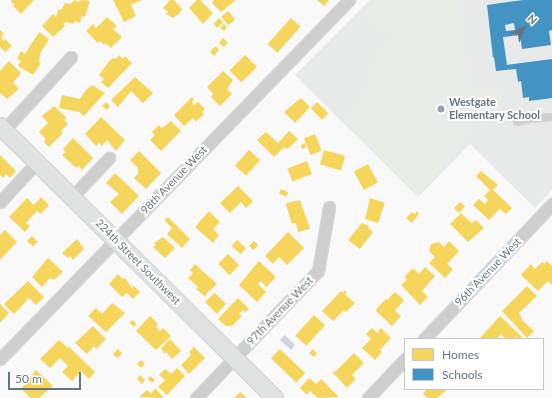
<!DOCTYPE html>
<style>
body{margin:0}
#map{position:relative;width:552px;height:398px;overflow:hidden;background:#f9f9f9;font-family:Lato,sans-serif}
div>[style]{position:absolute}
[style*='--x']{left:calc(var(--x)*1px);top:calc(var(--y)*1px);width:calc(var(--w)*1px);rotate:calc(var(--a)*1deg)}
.built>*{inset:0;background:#e8e9e9}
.green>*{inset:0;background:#e8ece7}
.water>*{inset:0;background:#ced6da}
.homes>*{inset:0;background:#f6d55c;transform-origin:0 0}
.schools>*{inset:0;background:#4393c3}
.roads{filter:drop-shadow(1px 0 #d5d6d7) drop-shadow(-1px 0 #d5d6d7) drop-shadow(0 1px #d5d6d7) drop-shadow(0 -1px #d5d6d7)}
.lane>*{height:5.5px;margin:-2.75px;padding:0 2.75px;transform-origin:2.75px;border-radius:2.75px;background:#cececf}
.street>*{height:11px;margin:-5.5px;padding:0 5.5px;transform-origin:5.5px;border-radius:5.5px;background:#cececf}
.secondary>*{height:16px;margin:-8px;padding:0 8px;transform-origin:8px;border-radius:8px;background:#e1e2e2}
.dots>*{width:11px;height:11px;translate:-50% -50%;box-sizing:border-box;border:2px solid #fff;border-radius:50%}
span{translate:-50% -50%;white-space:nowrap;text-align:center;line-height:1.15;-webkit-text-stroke:4px #fff;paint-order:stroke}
.poi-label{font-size:11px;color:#657582;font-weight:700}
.left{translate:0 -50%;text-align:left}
.street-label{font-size:11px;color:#657582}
.legend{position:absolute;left:404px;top:338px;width:140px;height:52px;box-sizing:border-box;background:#fff;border:1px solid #c1c8cd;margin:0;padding:5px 7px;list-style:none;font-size:12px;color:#657582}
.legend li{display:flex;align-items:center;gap:8px;height:20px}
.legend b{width:20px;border:1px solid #c1c8cd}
.north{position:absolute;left:504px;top:8px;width:40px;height:40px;-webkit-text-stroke:3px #fff;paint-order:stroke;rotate:44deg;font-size:11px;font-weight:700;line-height:16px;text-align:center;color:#657582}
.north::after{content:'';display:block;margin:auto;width:14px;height:18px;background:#657582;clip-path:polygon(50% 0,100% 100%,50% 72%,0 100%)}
.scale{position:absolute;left:8px;top:372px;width:73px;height:18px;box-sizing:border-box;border:2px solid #657582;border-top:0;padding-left:5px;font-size:12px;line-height:14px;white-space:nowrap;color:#657582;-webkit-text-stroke:3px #fff;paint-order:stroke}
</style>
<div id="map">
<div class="built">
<div style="clip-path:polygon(370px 0,552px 0,552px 190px,535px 208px,470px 144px,418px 197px,295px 75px)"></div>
</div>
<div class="green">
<div style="clip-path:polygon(377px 0,413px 0,382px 35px,365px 12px)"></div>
<div style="clip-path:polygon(421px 0,459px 0,474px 124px,418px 197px,374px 153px,377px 149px,344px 118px,365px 95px,376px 54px)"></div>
<div style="clip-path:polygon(498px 87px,501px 111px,500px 114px,475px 117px,472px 89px)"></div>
</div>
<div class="water">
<div style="clip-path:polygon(285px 335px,295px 345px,291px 350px,280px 340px)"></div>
</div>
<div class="homes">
<div style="clip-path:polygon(11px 0,34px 0,21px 14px,13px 6px,15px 3px,12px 4px)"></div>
<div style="clip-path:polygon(75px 0,79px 2px,81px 0,90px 1px,85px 17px,82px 16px,80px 23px,75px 21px,73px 24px,66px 22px,63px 24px,65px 26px,53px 37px,42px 26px,53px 14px,56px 17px,58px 10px,62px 9px,65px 3px,70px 4px)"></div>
<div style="clip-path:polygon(113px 0,142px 0,131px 5px,136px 16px,124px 22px)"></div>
<div style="clip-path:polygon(170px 0,174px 0,182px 9px,179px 14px,173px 18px,166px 14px,168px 12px,163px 8px)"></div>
<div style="clip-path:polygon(197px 0,200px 0,213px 13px,203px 24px,189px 8px)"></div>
<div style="clip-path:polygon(214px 0,236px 0,221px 12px,212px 3px)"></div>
<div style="clip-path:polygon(317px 0,329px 0,324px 6px)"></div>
<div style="left:228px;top:11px;width:11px;height:9px;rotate:49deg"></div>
<div style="clip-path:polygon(107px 17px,117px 26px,113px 29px,122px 37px,111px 48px,106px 43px,104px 45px,100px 41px,98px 43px,86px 31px,93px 24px,96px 28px)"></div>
<div style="left:219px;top:18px;width:6px;height:8px;rotate:45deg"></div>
<div style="left:291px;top:18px;width:13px;height:35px;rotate:42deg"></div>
<div style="clip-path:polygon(224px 24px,227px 27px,224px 31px,220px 28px)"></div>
<div style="clip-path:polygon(0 30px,4px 34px,1px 38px,4px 41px,5px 39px,12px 46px,5px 52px,0 47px)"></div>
<div style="clip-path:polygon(39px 32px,49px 39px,40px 54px,39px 62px,41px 63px,33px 75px,18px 66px,21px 61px,17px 59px,21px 51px,25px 54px)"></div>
<div style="clip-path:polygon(223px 38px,228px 43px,224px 47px,219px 43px)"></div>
<div style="clip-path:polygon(216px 46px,219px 50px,214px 56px,210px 52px)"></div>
<div style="clip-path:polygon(119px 55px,123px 59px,125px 56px,132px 63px,108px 88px,101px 82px,104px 79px,99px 75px,110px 60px,114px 58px,116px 59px)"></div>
<div style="left:245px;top:55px;width:17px;height:22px;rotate:45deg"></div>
<div style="clip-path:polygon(9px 61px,21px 73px,13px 83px,19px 89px,7px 99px,0 93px,0 71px)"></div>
<div style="clip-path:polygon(223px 71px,233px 80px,227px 89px,232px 94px,220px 106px,211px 97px,213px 94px,207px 87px)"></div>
<div style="clip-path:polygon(135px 77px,153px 93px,143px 103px,131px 91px,118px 107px,111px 100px)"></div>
<div style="clip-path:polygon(92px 85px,105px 93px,84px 116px,79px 112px,59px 108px,62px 95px,80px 99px,86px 90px)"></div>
<div style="clip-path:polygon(192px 97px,194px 99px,192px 102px,194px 105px,198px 102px,205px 109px,202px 112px,204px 114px,196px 122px,193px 118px,184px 126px,174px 115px)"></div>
<div style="clip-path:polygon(301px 98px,310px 107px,295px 123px,284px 112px)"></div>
<div style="clip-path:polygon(106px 102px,110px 106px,107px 110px,102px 106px)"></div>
<div style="left:317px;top:102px;width:16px;height:9px;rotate:45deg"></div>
<div style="clip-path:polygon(54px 106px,67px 118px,64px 120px,68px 124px,61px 131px,63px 133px,49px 147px,44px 142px,46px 139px,39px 132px,48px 123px,42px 116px)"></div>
<div style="clip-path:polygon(101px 117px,125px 140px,116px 151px,107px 140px,102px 146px,99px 143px,96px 146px,85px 134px)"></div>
<div style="clip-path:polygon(171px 121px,181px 131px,161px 151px,150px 140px,155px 135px,152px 132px,159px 125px,162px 128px)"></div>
<div style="clip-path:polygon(289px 131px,298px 139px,290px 147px,286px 149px,284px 147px,274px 157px,257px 140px,266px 132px,278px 143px)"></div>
<div style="left:315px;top:134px;width:18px;height:12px;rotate:68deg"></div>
<div style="clip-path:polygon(73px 138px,93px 158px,82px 170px,79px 166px,77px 168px,74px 166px,62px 155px,66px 152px,63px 149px)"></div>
<div style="clip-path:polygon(305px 143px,306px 148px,302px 149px,301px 145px)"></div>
<div style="left:249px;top:150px;width:15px;height:21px;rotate:42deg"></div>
<div style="left:324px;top:150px;width:22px;height:15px;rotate:16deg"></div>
<div style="clip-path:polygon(139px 151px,161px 173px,146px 189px,134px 178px,138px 174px,138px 168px,130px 160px)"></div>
<div style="clip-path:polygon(0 155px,16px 171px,10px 178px,6px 174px,3px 178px,0 175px)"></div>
<div style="left:307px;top:161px;width:14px;height:21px;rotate:69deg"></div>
<div style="left:368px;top:164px;width:21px;height:16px;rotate:62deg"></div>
<div style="clip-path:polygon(481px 171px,498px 185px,493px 190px,512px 208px,506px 214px,500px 209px,489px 220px,473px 205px,479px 199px,485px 204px,488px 200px,484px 196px,490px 190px,476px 176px)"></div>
<div style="clip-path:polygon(115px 173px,139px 196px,122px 214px,110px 202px,119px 194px,106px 183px)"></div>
<div style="clip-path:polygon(238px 186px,253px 201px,246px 208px,241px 202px,230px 213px,220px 203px)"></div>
<div style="left:281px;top:189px;width:8px;height:5px;rotate:23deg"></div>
<div style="clip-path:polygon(41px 197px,49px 205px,41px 214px,37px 211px,26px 223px,30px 226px,25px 232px,9px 217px,27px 198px,34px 205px)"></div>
<div style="clip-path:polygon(370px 198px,385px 203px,378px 223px,365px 219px)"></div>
<div style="clip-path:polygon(300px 200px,310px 229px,298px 232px,296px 223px,292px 224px,286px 205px,287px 203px)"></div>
<div style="clip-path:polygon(460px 202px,465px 206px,459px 213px,454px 208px)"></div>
<div style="clip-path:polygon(209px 211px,220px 222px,213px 229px,219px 235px,213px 243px,195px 227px)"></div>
<div style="clip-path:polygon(417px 211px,419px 214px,412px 223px,406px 218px,412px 212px,414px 214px)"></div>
<div style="clip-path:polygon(461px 213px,472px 223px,476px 220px,484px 228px,468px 242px,450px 224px)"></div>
<div style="clip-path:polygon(168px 217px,190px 239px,182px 248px,167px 234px,172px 228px,164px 220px)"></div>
<div style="clip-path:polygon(362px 223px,369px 226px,368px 228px,373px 232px,360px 249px,348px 240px)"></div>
<div style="clip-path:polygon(5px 230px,17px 242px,0 260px,0 235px)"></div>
<div style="clip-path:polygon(288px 232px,304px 248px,287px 265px,279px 257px,273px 264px,265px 256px)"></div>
<div style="left:32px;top:236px;width:8px;height:7px;rotate:45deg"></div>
<div style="clip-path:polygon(163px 237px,175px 248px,165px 258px,153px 247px,156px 245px,154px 243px)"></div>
<div style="clip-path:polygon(77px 239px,84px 249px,73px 260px,70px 256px,68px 258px,62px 253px)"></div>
<div style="left:237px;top:240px;width:12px;height:8px;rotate:42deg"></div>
<div style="left:254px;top:241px;width:6px;height:7px;rotate:45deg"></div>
<div style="clip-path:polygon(449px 241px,459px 251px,447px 264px,453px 269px,445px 278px,429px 263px,435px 257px,429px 251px,431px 244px,439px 242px,444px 247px)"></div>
<div style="left:228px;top:254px;width:16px;height:14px;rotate:45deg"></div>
<div style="clip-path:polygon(48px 258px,63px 272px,54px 280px,50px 278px,42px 287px,32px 277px)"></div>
<div style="clip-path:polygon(259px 261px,276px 277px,266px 287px,261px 281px,258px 284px,266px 292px,257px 302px,239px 285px)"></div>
<div style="clip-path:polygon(547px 261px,552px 266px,552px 285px,548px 281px,538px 291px,521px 275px,531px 264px,535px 269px,542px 262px,545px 264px)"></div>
<div style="clip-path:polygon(195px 264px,217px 284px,206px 294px,206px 297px,196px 289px,198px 287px,188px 278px,193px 273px,190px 270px)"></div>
<div style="clip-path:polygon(425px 267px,435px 276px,422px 291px,428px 297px,420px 305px,401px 285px,407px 280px,404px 277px,413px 268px,419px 274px)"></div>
<div style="clip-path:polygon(118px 274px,123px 279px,125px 278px,132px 288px,129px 291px,134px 286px,140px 292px,133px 299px,127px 293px,122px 297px,109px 284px)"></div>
<div style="clip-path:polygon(28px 281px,44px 297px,36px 305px,29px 298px,14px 314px,4px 304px)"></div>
<div style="clip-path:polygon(527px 286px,537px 296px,519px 313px,523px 321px,534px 331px,527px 338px,502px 311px)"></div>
<div style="clip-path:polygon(345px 290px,347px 293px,345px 295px,355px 303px,346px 312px,344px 310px,333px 321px,322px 311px,341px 291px,343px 293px)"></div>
<div style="clip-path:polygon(395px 292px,404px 300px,395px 311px,401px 316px,392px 326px,376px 311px,377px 308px,386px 299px,387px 300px)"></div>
<div style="clip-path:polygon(214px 293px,215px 293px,226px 304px,217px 314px,205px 302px)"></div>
<div style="clip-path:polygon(238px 298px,249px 309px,246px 312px,243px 310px,239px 314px,242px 316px,232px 326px,226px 326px,218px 319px)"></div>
<div style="clip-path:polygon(112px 303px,125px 313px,106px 332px,88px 316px,96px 308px,102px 314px)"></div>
<div style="clip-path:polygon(0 304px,9px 313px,0 323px)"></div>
<div style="left:314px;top:315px;width:15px;height:28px;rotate:42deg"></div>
<div style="clip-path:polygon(150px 316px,158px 324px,156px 327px,160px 331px,163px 328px,171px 336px,156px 350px,136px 331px)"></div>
<div style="clip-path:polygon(500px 316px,519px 334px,522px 337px,520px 339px,516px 337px,514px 339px,506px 339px,501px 334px,497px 339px,480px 338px)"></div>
<div style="left:132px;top:320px;width:6px;height:4px;rotate:39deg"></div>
<div style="clip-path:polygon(93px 326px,106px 339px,96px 349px,94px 346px,87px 354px,75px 343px)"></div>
<div style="clip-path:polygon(372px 328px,377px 333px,381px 328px,391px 338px,380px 350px,382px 352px,375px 360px,362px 348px,371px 339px,366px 334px)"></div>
<div style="clip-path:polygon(170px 339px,181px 351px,172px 359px,166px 352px,164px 354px,161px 348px)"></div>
<div style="clip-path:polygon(59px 340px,68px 348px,69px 347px,95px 372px,89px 379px,81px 371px,72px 381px,62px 372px,68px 366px,60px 358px,50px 368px,40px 359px)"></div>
<div style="clip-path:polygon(194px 347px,205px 358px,189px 374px,181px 365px,191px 355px,189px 352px)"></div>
<div style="left:118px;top:349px;width:6px;height:7px;rotate:45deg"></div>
<div style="left:280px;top:349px;width:35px;height:13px;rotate:44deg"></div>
<div style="clip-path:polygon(313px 349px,317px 353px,314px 357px,309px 353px)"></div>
<div style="clip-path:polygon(354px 353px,364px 363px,352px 375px,356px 379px,347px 388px,332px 372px,334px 371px,335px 372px)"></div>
<div style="clip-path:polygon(141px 360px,145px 363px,141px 368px,137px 364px)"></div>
<div style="clip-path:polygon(177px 368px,185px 376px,167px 395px,158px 387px,165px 380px,159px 375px,165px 369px,171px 374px)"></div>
<div style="clip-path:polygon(36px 370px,53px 386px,39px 398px,31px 398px,21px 389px)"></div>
<div style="clip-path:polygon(140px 375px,145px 380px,142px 384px,137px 379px)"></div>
<div style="clip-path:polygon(150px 376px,155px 380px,152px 383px,148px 379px)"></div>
<div style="clip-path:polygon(309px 378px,316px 384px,321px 379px,339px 397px,318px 398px,310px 391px,307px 395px,300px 388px)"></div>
<div style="clip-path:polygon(155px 388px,164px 398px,139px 397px,147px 390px,151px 394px)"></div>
<div style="clip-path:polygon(427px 389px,448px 389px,437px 398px,428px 398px,423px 394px)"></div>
<div style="clip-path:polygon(240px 392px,247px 398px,234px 398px)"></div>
</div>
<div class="schools">
<div style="clip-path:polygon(evenodd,523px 0,552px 0,552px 30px,549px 31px,551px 45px,522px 49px,520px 35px,503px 37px,507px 65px,552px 59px,552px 98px,529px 101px,529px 97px,523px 98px,521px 81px,518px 82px,516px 69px,496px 71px,494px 57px,493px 58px,487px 5px,523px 0,514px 23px,515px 30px,506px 31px,505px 25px,514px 23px)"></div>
</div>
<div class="roads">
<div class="lane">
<div style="--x:517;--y:122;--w:13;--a:-13"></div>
<div style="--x:530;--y:119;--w:22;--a:-5"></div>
</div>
<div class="street">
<div style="--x:4;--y:130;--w:99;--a:-47.5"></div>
<div style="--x:72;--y:197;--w:54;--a:-46.5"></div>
<div style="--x:0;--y:202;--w:54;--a:-47.2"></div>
<div style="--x:424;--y:339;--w:186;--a:-46.5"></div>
<div style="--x:0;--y:359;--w:501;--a:-45.81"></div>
<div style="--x:196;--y:398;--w:176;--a:-46.2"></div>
<div style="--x:318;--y:271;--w:65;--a:-80.2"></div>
<div style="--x:368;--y:398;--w:54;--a:-46.5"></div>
</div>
<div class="secondary">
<div style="--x:0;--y:126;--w:387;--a:44.7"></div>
</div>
</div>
<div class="dots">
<div style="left:441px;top:109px;background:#99a3ac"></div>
</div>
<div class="poi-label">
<span class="left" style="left:449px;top:109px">Westgate<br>Elementary School</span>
</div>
<div class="street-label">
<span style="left:174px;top:180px;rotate:-46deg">98th Avenue West</span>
<span style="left:138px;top:262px;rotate:45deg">224th Street Southwest</span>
<span style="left:488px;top:272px;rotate:-46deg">96th Avenue West</span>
<span style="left:280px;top:311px;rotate:-46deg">97th Avenue West</span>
</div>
<ul class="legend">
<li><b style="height:11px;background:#f6d55c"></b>Homes</li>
<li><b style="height:11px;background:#4393c3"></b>Schools</li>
</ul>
<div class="north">N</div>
<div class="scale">50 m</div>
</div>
